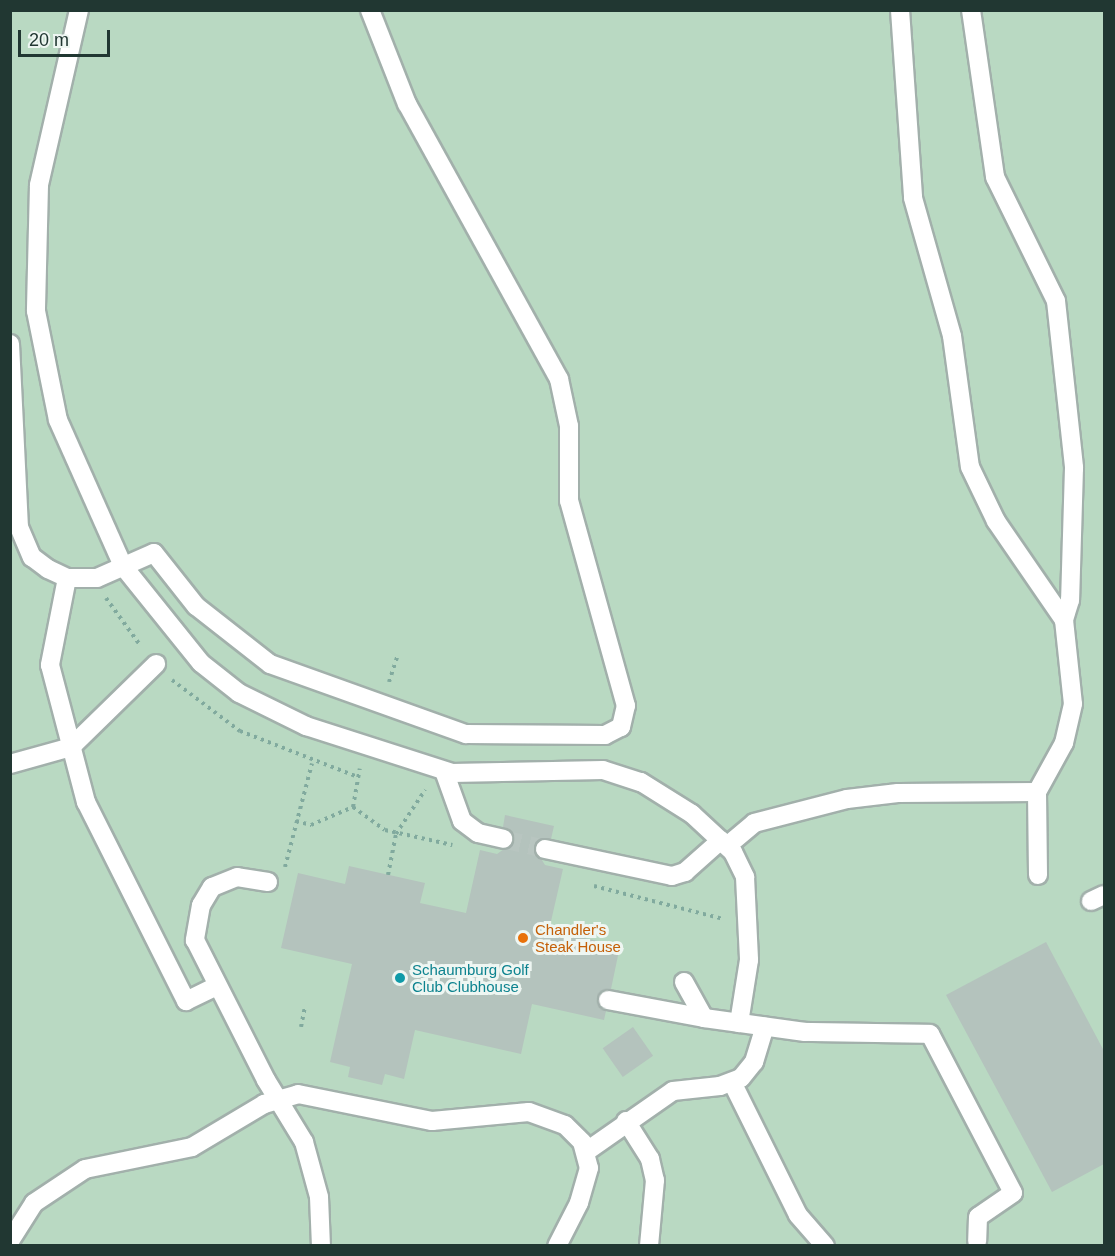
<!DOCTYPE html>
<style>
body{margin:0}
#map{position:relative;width:1115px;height:1256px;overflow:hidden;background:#dee9e4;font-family:Helvetica,sans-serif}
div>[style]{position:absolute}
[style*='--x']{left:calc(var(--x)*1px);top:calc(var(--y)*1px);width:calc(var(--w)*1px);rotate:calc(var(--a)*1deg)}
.green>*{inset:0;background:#b9d9c2;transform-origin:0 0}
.building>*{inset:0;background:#b4c3bd;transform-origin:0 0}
.minor-tunnel>*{height:18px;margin-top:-9px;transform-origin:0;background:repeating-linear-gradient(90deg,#b8c5c0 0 18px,transparent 0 27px)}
.path>*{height:4px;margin-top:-2px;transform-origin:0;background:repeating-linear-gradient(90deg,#81aa9e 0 3px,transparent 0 7.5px)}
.roads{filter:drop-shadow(2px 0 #a2b0ab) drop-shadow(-2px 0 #a2b0ab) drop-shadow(0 2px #a2b0ab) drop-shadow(0 -2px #a2b0ab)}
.minor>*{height:18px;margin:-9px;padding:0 9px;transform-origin:9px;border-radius:9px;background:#fff}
.dots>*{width:16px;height:16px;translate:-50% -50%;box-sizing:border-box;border:3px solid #eef6f2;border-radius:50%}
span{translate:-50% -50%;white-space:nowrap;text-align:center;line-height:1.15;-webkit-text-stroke:6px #eef6f2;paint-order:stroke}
.food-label{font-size:15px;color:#c56008}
.left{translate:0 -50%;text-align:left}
.culture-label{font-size:15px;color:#0d838f}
.frame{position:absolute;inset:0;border:12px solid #213732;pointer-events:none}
.scale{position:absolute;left:18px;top:30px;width:92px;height:27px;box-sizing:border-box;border:3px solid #213732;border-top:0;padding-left:8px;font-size:18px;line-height:21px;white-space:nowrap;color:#213732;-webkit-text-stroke:4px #eef6f2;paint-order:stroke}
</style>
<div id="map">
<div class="green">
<div style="left:10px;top:11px;width:1094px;height:1234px"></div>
</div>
<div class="building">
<div style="clip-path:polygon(505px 815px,554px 826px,551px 839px,541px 839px,534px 847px,545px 865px,563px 869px,549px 930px,620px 946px,611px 989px,597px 997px,606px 1011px,604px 1020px,532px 1004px,521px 1054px,415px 1030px,404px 1079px,385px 1074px,382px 1085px,348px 1077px,350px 1067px,330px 1062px,352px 964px,281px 948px,298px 873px,345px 884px,349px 866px,425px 883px,420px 903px,466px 913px,480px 850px,497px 854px,514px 842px,511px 831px,503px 827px)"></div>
<div style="clip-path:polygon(1046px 942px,1104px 1051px,1104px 1164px,1052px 1192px,946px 995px)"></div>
<div style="left:633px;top:1027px;width:35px;height:37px;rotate:55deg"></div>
</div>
<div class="minor-tunnel">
<div style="--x:503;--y:839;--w:43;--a:13.4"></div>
</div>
<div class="path">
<div style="--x:106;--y:598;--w:58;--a:54.1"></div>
<div style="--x:172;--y:680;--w:85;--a:36.9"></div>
<div style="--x:240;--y:731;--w:127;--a:21.3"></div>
<div style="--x:389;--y:682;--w:29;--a:-72"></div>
<div style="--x:353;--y:807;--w:39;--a:-80"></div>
<div style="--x:296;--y:821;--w:16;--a:15"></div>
<div style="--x:311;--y:825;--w:46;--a:-23.2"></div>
<div style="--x:353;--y:807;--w:39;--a:36"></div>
<div style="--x:385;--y:830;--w:69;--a:12.6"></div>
<div style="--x:285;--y:867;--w:107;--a:-75.4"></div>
<div style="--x:388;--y:875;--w:42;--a:-79"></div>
<div style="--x:396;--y:834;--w:53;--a:-56.6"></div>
<div style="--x:594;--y:886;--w:133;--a:14.3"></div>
<div style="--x:301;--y:1027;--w:20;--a:-79"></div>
</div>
<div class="roads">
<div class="minor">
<div style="--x:79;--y:10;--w:180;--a:102.9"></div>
<div style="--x:39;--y:185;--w:126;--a:91.4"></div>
<div style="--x:36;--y:311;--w:111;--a:78.6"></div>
<div style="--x:58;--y:420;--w:160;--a:66"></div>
<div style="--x:123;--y:566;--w:124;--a:51.2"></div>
<div style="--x:201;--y:663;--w:48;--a:38.3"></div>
<div style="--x:239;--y:693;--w:75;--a:26.2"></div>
<div style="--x:306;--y:726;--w:153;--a:17.8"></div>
<div style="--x:452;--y:773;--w:151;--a:-1.1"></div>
<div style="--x:603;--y:770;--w:40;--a:18"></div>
<div style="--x:641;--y:782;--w:60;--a:32.1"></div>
<div style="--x:692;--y:814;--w:56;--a:42.8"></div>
<div style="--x:733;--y:852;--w:28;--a:64"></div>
<div style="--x:745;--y:877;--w:83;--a:87.2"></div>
<div style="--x:749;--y:960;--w:64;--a:99"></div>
<div style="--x:900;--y:10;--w:188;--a:86"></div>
<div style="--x:913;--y:198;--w:143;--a:74.2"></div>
<div style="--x:952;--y:336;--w:132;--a:82.2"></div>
<div style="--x:970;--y:467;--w:60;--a:64.3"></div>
<div style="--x:996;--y:521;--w:120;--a:55.5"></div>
<div style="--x:971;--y:10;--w:169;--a:81.8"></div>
<div style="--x:995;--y:177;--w:138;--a:63.8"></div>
<div style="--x:1056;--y:301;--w:168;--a:83.8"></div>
<div style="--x:1074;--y:468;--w:132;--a:91.7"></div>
<div style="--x:1070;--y:600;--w:21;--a:107"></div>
<div style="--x:1064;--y:620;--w:84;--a:83.9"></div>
<div style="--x:1073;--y:704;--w:40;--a:103"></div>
<div style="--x:1064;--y:743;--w:56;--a:118.9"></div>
<div style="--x:1037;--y:792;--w:83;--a:89.3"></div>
<div style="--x:10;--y:344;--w:183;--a:87.2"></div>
<div style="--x:19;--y:527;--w:33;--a:67"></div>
<div style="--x:32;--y:557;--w:20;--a:37"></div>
<div style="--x:48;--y:569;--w:21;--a:25"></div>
<div style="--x:67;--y:578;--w:30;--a:0"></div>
<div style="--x:97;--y:578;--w:62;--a:-23.7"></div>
<div style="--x:154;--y:553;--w:68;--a:51.6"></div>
<div style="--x:196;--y:606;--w:94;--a:38.1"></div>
<div style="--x:270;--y:664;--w:208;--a:19.7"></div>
<div style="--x:466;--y:734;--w:139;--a:0.4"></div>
<div style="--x:605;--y:735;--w:18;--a:-27"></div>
<div style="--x:621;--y:727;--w:22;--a:-77"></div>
<div style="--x:626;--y:706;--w:213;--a:-105.5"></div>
<div style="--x:569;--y:501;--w:75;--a:-90"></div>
<div style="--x:569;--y:426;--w:48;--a:-102"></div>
<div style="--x:559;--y:379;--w:314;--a:-118.9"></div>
<div style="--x:407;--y:104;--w:101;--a:-111.5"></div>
<div style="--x:67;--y:578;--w:89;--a:101.1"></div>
<div style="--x:50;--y:665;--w:142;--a:75.3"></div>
<div style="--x:86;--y:802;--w:223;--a:63.3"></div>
<div style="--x:186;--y:1001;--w:34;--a:-26"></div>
<div style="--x:10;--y:764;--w:63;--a:-15.6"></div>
<div style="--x:71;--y:747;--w:119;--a:-44.3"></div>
<div style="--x:444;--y:771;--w:53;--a:70.2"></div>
<div style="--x:462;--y:821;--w:20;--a:37"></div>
<div style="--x:478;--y:833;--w:26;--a:13"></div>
<div style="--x:727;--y:846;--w:35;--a:-40"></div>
<div style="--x:754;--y:823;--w:96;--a:-14.5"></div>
<div style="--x:847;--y:799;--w:51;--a:-6.7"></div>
<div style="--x:898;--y:793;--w:139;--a:-0.4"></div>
<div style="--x:545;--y:849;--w:130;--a:12"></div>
<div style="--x:672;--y:876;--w:14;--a:-17"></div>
<div style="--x:685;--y:872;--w:48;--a:-41.6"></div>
<div style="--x:268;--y:882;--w:31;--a:-171"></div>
<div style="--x:237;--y:877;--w:27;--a:158"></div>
<div style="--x:212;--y:887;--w:21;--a:121"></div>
<div style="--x:201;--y:905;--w:36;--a:100"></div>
<div style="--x:195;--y:940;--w:157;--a:63.1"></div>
<div style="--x:266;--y:1080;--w:73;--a:58.5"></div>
<div style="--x:304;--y:1142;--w:57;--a:74.7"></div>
<div style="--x:319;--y:1197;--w:49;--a:87.7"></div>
<div style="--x:1091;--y:901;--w:14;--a:-25"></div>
<div style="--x:684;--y:982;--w:41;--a:60.9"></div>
<div style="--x:704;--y:1018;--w:102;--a:7.9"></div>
<div style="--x:805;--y:1032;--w:125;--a:0.9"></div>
<div style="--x:930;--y:1034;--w:179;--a:62.4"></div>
<div style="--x:1013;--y:1193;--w:42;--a:145.6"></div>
<div style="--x:978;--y:1217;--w:24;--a:92"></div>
<div style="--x:608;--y:1000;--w:98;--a:10.6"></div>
<div style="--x:732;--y:1082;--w:148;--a:63.6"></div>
<div style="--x:798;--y:1215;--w:41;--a:48.9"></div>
<div style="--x:626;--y:1121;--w:45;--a:57.7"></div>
<div style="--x:650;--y:1159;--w:22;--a:77"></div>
<div style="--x:655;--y:1180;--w:66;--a:95.2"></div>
<div style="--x:587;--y:1151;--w:105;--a:-34.9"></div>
<div style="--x:673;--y:1091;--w:47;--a:-6.1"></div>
<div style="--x:720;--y:1086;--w:22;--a:-21"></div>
<div style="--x:741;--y:1078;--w:21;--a:-51"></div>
<div style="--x:754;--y:1062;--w:37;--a:-73"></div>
<div style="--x:10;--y:1241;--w:45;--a:-57.7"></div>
<div style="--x:34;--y:1203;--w:61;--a:-33.7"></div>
<div style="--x:85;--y:1169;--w:109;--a:-11.6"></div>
<div style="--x:192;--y:1147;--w:84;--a:-30.8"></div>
<div style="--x:264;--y:1104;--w:35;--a:-16"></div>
<div style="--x:298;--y:1094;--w:137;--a:11.4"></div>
<div style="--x:432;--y:1121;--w:97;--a:-5.3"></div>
<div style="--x:529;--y:1112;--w:38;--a:20"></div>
<div style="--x:565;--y:1125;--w:24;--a:45"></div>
<div style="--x:582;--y:1142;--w:27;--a:75"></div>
<div style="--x:589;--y:1168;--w:36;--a:106"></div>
<div style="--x:579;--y:1203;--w:48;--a:117.1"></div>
</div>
</div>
<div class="dots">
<div style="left:523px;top:938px;background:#e8710a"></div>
<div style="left:400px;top:978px;background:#0f9aa8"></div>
</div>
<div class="food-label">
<span class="left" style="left:535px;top:938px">Chandler's<br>Steak House</span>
</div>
<div class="culture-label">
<span class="left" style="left:412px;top:978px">Schaumburg Golf<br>Club Clubhouse</span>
</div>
<div class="frame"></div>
<div class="scale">20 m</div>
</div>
